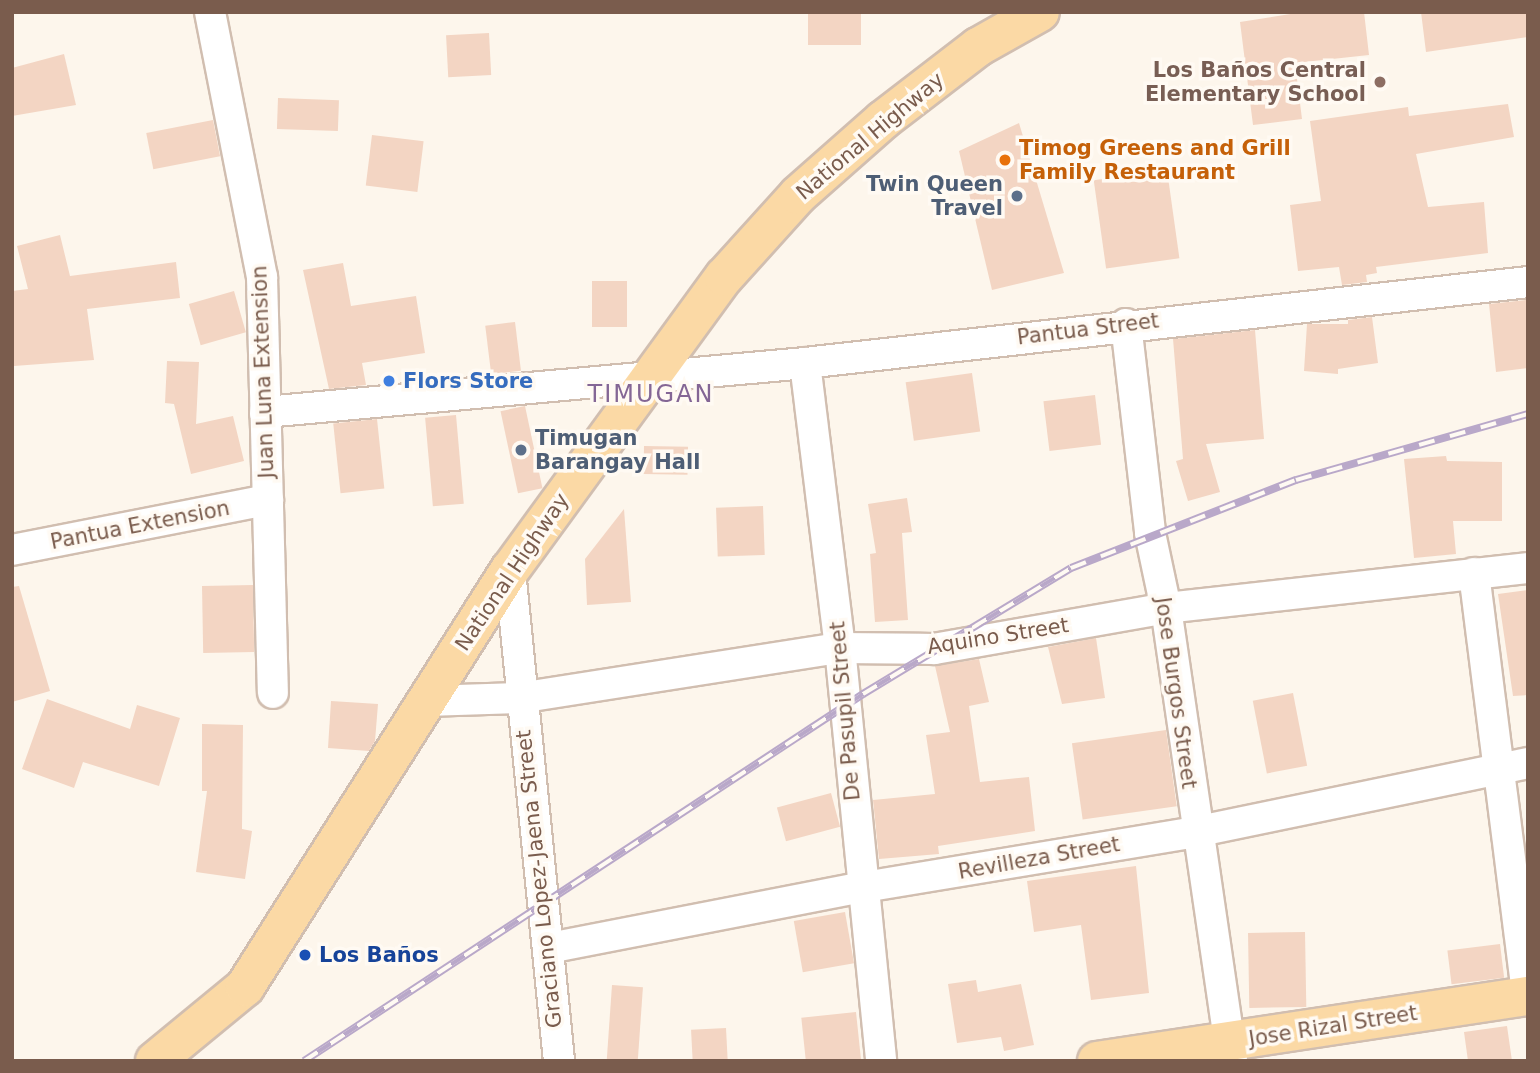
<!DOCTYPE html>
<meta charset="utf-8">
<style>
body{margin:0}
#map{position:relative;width:1540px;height:1073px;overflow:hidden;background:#fdf6ec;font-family:"DejaVu Sans",sans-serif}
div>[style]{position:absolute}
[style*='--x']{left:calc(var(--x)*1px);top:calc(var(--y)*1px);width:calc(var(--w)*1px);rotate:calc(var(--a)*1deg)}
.building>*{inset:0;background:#f3d5c3;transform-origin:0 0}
.roads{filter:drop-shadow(2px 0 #d1beb0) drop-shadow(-2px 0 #d1beb0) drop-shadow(0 2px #d1beb0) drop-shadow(0 -2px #d1beb0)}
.minor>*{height:30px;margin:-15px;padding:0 15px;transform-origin:15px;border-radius:15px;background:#fff}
.major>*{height:38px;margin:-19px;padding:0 19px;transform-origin:19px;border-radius:19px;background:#fbd9a5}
.rail>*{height:8px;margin-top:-4px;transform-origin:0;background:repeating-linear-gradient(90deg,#fffaf3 0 16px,#b9a8c9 0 32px);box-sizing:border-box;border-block:2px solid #b9a8c9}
.dots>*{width:19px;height:19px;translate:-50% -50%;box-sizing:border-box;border:4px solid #fffaf3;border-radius:50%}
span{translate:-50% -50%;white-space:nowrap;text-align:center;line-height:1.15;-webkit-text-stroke:7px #fffaf3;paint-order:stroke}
.education-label{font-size:21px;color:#785e54;font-weight:700}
.right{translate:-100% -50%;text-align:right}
.street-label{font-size:21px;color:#7a5c4d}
.food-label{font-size:21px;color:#c56008;font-weight:700}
.left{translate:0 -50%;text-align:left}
.service-label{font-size:21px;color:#4e5e75;font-weight:700}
.shop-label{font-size:21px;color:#366cbe;font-weight:700}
.transit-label{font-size:21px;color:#164399;font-weight:700}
.quarter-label{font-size:24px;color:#846695;letter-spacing:2px}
.frame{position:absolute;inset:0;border:14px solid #7a5c4d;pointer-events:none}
</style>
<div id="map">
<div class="building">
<div style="left:808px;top:12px;width:53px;height:33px"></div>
<div style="clip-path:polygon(1303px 12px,1364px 12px,1369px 55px,1295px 63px,1302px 119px,1253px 125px,1240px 22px)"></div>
<div style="clip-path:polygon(1421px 12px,1528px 12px,1528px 37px,1426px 52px)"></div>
<div style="left:489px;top:33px;width:42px;height:43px;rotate:87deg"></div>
<div style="clip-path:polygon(64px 54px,76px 105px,12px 116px,12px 68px)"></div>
<div style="left:278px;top:98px;width:61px;height:31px;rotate:2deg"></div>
<div style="clip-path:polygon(1508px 104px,1514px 137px,1416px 154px,1428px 207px,1484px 202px,1488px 253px,1376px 267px,1377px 273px,1366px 275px,1367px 282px,1342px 285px,1339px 267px,1298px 271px,1290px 205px,1321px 201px,1310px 121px,1408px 107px,1409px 116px)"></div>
<div style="left:213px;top:120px;width:37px;height:68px;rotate:79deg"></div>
<div style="clip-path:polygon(1019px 123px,1064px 273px,992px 290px,959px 151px)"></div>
<div style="left:372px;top:135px;width:52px;height:51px;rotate:7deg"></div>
<div style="left:1167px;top:170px;width:89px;height:74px;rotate:82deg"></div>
<div style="clip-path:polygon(60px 235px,70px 276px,176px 262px,180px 298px,87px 309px,94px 360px,14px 366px,12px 291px,28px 289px,17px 246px)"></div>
<div style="clip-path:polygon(343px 263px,351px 306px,416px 296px,425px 353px,362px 363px,366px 385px,329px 389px,303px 270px)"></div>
<div style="left:592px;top:281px;width:35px;height:46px"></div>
<div style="left:234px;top:291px;width:43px;height:47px;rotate:74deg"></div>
<div style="clip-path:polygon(1526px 300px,1528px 368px,1496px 372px,1489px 304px)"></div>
<div style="clip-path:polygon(1372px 317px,1378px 363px,1338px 369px,1338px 374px,1304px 371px,1307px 324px,1348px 324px,1348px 320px)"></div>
<div style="left:515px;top:322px;width:49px;height:30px;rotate:83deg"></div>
<div style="clip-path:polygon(1255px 330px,1264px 439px,1206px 444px,1220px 492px,1188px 501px,1176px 461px,1183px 459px,1173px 339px)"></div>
<div style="clip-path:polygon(167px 361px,199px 362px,196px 424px,233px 416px,244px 461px,191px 474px,174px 404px,165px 403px)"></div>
<div style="left:972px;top:373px;width:59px;height:67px;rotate:82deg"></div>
<div style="left:1095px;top:395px;width:50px;height:52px;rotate:83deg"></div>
<div style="left:525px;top:406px;width:84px;height:25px;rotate:78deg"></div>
<div style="left:456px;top:415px;width:89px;height:31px;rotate:85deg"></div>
<div style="left:377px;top:419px;width:70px;height:44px;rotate:84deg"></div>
<div style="left:644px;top:446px;width:44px;height:28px;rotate:1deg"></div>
<div style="clip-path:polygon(1446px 456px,1447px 461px,1502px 462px,1502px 521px,1453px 521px,1456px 554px,1414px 558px,1404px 459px)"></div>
<div style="clip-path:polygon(907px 498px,912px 532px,902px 533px,908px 620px,875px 622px,870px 554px,876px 553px,868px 504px)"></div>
<div style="left:763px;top:506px;width:49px;height:47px;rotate:88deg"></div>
<div style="clip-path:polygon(624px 509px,631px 602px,587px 605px,585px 559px)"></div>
<div style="left:253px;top:585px;width:67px;height:51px;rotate:89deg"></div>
<div style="clip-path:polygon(19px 586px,50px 691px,12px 702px,12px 587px)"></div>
<div style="clip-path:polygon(1528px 590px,1528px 695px,1513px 696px,1498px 594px)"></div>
<div style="clip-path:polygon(1096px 638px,1105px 698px,1062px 704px,1048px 647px)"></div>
<div style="clip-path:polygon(979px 659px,989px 702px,969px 706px,980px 782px,1029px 777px,1035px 831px,938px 846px,939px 854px,879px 859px,873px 800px,935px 794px,926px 735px,950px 732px,935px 666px)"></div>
<div style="left:1293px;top:693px;width:74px;height:41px;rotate:79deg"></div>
<div style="clip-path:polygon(47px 699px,130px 729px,137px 705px,180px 718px,159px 786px,83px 762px,74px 788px,22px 769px)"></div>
<div style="clip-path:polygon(331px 701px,378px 704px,375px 741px,369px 751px,328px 748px)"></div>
<div style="clip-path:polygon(202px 724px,243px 725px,242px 829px,252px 831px,245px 879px,196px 872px,207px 791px,202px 791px)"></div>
<div style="left:1166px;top:730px;width:77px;height:95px;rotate:82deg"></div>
<div style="left:831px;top:793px;width:35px;height:56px;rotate:75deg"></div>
<div style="clip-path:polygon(1136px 866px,1149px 993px,1091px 1000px,1081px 925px,1034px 932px,1027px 881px)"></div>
<div style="left:845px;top:912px;width:52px;height:52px;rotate:80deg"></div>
<div style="left:1305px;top:932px;width:75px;height:57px;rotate:89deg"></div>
<div style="left:1500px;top:944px;width:34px;height:53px;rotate:83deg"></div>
<div style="clip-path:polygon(976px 980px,978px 992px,1021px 984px,1034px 1045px,1004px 1051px,1001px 1037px,957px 1043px,948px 984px)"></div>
<div style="left:612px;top:985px;width:31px;height:76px;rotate:4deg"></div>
<div style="left:856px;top:1012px;width:49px;height:55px;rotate:84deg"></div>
<div style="clip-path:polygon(1507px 1026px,1512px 1061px,1468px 1061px,1464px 1032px)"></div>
<div style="left:726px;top:1028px;width:33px;height:35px;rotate:87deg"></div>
</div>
<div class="roads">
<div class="minor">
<div style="--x:210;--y:12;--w:270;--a:78.9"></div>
<div style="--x:262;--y:277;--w:416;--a:88.5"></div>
<div style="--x:1126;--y:324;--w:210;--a:83.4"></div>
<div style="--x:1150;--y:533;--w:77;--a:78"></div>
<div style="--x:1166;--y:608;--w:458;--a:81.7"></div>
<div style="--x:805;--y:363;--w:287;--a:83"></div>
<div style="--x:840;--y:648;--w:415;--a:84.3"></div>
<div style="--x:265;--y:412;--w:542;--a:-5.18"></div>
<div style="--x:805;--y:363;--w:728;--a:-6.39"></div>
<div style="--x:12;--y:550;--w:261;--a:-11.1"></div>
<div style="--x:510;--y:570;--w:493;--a:84.3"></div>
<div style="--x:1474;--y:573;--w:429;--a:82.8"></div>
<div style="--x:426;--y:701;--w:93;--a:-1.8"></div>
<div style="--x:519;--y:698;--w:325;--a:-8.9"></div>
<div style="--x:840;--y:648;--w:94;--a:0.6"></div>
<div style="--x:934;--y:649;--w:236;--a:-10"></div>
<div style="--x:1166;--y:608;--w:364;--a:-6.3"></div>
<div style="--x:549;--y:948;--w:321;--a:-11"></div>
<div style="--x:864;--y:887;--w:336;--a:-9.4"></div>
<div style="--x:1195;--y:832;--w:340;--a:-11.7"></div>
</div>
<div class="major">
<div style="--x:155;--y:1061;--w:117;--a:-39.4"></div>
<div style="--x:245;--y:987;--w:494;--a:-57.6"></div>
<div style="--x:510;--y:570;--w:363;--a:-53.9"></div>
<div style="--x:724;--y:277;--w:110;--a:-47.9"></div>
<div style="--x:798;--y:195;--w:113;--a:-41.4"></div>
<div style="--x:883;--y:120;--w:120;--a:-37.5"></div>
<div style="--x:978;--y:47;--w:71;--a:-29.4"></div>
<div style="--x:1097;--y:1061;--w:436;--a:-8.6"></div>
</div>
</div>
<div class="rail">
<div style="--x:304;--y:1061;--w:669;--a:-33.29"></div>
<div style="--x:863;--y:694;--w:243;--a:-31.2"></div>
<div style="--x:1071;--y:568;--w:242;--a:-21.4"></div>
<div style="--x:1296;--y:480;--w:241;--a:-15.9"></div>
</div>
<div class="dots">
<div style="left:1380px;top:82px;background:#8d6e63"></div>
<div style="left:1005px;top:160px;background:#e8710a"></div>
<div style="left:1017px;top:196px;background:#5c6f8a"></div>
<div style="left:389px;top:381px;background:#3f7fe0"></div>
<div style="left:521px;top:450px;background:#5c6f8a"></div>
<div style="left:305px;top:955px;background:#1a4fb4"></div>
</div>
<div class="education-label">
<span class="right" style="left:1366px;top:82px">Los Baños Central<br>Elementary School</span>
</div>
<div class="street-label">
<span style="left:870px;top:136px;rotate:-40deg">National Highway</span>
<span style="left:1088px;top:329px;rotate:-7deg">Pantua Street</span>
<span style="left:263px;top:372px;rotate:-92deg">Juan Luna Extension</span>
<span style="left:140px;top:525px;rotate:-11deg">Pantua Extension</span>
<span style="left:512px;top:572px;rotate:-56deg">National Highway</span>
<span style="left:998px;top:636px;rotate:-9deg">Aquino Street</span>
<span style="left:1176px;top:693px;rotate:82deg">Jose Burgos Street</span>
<span style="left:845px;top:711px;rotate:-95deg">De Pasupil Street</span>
<span style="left:1039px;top:858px;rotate:-10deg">Revilleza Street</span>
<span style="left:539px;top:879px;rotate:-96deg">Graciano Lopez-Jaena Street</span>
<span style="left:1333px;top:1026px;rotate:-9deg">Jose Rizal Street</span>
</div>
<div class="food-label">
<span class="left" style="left:1019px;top:160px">Timog Greens and Grill<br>Family Restaurant</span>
</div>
<div class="service-label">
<span class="right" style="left:1003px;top:196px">Twin Queen<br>Travel</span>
<span class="left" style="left:535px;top:450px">Timugan<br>Barangay Hall</span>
</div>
<div class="shop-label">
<span class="left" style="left:403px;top:381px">Flors Store</span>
</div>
<div class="transit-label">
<span class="left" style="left:319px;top:955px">Los Baños</span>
</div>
<div class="quarter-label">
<span style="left:651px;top:395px">TIMUGAN</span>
</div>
<div class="frame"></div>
</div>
